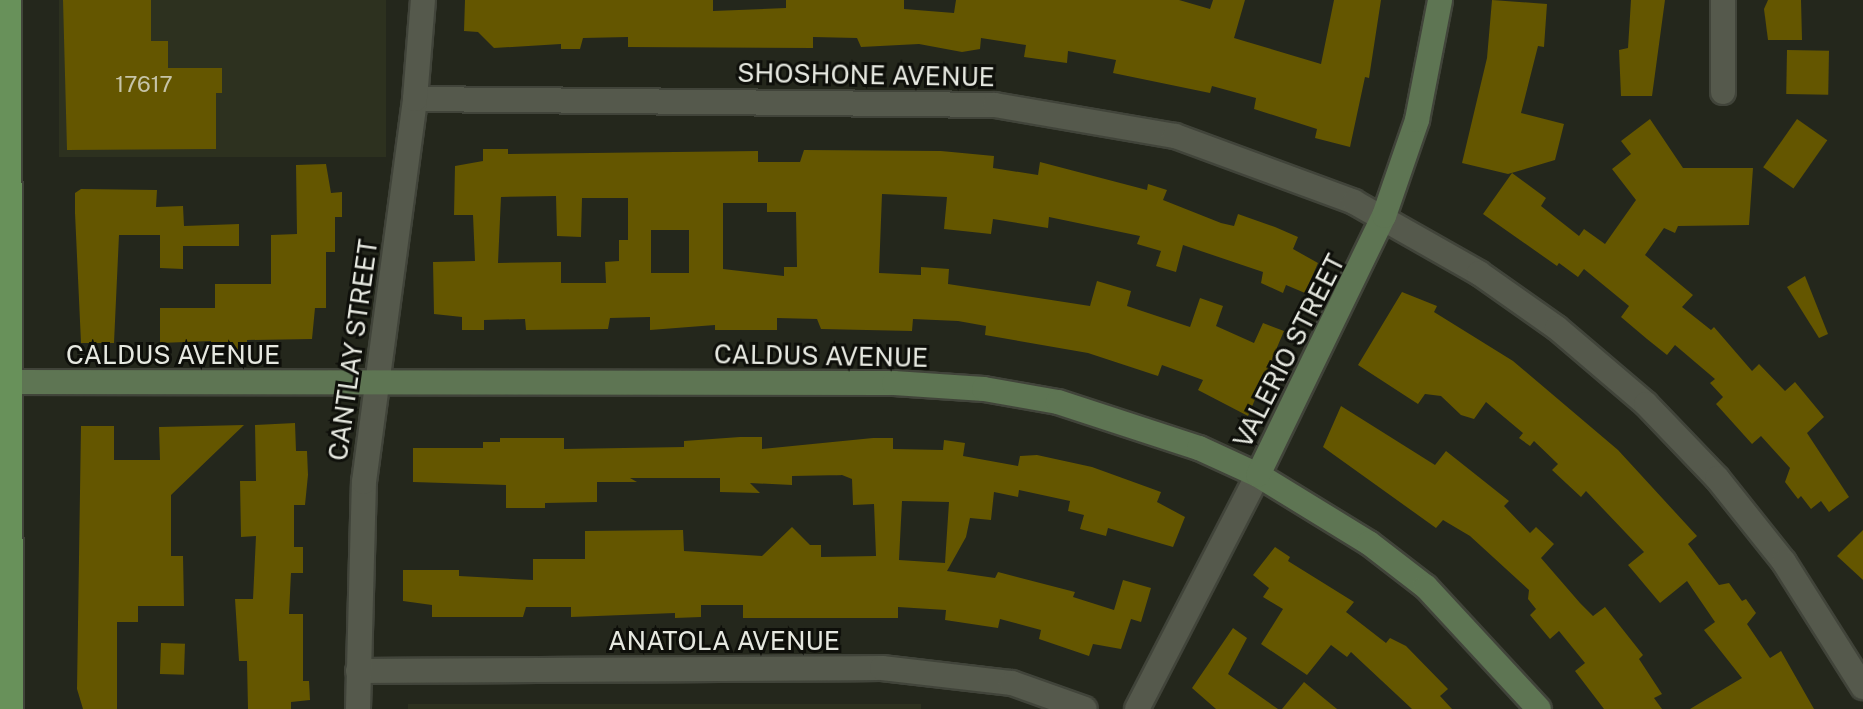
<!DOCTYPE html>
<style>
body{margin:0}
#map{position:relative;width:1863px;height:709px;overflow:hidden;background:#24271c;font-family:"Public Sans",sans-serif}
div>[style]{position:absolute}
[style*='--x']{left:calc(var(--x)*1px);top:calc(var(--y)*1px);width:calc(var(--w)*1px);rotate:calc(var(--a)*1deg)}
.built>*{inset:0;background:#2d311f;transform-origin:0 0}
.building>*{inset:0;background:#645600;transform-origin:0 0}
.roads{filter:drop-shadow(2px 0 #41443a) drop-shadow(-2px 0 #41443a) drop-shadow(0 2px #41443a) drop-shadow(0 -2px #41443a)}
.street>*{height:24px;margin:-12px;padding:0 12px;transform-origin:12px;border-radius:12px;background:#55594c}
.secondary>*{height:24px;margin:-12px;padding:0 12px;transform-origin:12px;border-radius:12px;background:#5e7553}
.primary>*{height:24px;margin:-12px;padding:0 12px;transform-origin:12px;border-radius:12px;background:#68915a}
span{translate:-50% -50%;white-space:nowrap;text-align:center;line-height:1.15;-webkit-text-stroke:6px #0e0f0a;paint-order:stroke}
.number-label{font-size:22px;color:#c6c4a8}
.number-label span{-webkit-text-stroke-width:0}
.street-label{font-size:26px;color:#e6e8e0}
</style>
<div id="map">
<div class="built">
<div style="left:59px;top:0;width:327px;height:157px"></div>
<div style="left:408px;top:704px;width:513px;height:6px"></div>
</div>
<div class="building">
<div style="clip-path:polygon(63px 0,151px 0,151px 41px,168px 41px,168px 68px,222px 68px,222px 93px,216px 93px,216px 149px,67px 150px)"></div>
<div style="clip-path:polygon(465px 0,713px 0,713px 11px,786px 8px,786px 0,904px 0,904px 9px,954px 13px,956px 0,1179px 0,1210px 9px,1213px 0,1245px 0,1234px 38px,1321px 64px,1334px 0,1381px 0,1369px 78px,1365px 77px,1350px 147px,1315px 138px,1317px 129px,1254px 109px,1256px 98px,1212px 86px,1210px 93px,1113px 73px,1116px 60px,1068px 51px,1067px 63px,1024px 57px,1026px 45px,981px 38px,980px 49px,962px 52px,919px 44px,861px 47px,857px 38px,813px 37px,813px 48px,628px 47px,628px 37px,583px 38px,580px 49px,561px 49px,561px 44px,494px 48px,478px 32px,464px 31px)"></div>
<div style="clip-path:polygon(1492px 0,1547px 4px,1544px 47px,1538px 46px,1521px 113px,1564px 124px,1555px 160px,1508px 174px,1462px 163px,1487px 58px)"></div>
<div style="clip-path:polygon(1631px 0,1665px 0,1652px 96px,1621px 96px,1619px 50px,1628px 48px)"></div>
<div style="clip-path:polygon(1768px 0,1801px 0,1802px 40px,1768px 40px,1764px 9px)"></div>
<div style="left:1787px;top:50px;width:42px;height:44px;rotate:1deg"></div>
<div style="clip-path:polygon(1650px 119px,1683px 168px,1753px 168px,1749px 225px,1678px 226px,1675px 233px,1664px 228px,1645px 255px,1693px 295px,1682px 307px,1711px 330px,1714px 327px,1752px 371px,1759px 364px,1785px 391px,1795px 382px,1824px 417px,1807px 433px,1849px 497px,1829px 512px,1821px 501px,1811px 509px,1801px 496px,1798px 499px,1785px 482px,1790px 468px,1761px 436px,1752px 444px,1716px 404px,1723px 397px,1710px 383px,1715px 379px,1675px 345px,1667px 355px,1647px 339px,1621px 317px,1629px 306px,1584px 269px,1578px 277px,1559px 263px,1557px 266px,1483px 214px,1512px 173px,1546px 198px,1541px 206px,1579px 236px,1584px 229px,1605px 244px,1636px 200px,1612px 169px,1631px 154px,1621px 141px)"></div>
<div style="left:1797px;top:119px;width:37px;height:59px;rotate:35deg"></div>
<div style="clip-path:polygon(evenodd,483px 149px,508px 149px,508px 154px,758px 151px,758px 162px,800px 162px,804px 150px,941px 151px,994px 156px,993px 168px,1038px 175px,1040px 162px,1147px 190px,1148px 184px,1167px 190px,1163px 200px,1221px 223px,1234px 226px,1238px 214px,1275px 227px,1298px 237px,1293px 249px,1318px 263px,1305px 293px,1286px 285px,1283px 293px,1261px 283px,1263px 272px,1183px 245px,1176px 272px,1156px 266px,1161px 251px,1137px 244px,1140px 236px,1049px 217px,1048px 228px,993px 219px,991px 234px,944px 229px,947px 197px,882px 194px,879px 273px,921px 275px,921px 267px,949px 269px,948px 284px,1090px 306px,1097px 281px,1131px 291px,1127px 306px,1190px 327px,1200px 298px,1223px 306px,1216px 326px,1254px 343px,1263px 323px,1284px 331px,1248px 416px,1198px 390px,1203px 380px,1162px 365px,1158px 376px,1088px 353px,985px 335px,986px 326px,958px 321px,913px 319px,912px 331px,821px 329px,817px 319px,777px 318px,777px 330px,715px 330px,715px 325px,650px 330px,650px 317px,610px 318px,608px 329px,526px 330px,525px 319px,484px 320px,484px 330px,462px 330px,462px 317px,434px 314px,433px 262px,475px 261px,473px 215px,454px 215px,455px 166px,483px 161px,483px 149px,556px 196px,557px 236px,581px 237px,582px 198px,628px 198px,628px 240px,619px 240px,619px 261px,605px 262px,606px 283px,561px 283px,561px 262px,498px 263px,501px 197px,556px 196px,483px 149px,723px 203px,767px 203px,767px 212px,796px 212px,797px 267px,784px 267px,784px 276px,723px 269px,723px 203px,483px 149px,651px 230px,689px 230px,689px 273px,651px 273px,651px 230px)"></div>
<div style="clip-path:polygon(326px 164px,331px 193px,342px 192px,342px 217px,335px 217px,335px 252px,326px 252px,326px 308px,315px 308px,312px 339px,247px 340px,247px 350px,211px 350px,211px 341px,160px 343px,160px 308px,215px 308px,215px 284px,271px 284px,271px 235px,297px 234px,296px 165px)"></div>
<div style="clip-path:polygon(81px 189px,157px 190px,156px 207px,183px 206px,184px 226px,239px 224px,239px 246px,183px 246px,183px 269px,160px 268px,160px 235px,119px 235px,114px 343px,81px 343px,75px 213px,75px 193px)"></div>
<div style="clip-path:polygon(1805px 276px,1828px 334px,1819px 338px,1787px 287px)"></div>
<div style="clip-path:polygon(1402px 292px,1437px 306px,1434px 312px,1513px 361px,1618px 450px,1697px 536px,1688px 544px,1719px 585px,1729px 583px,1742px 601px,1746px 599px,1756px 613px,1747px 624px,1770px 658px,1781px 651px,1814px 709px,1690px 709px,1742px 678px,1704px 630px,1715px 622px,1687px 581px,1660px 603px,1628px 565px,1644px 552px,1586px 491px,1581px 497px,1552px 470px,1558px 464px,1534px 441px,1530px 446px,1519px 438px,1523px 433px,1486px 402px,1474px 419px,1461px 415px,1441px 396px,1425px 394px,1418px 404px,1358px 365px)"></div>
<div style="clip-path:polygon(1341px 406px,1435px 465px,1446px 451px,1509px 501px,1504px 506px,1530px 533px,1536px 527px,1554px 544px,1541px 558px,1580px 603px,1593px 616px,1605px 607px,1643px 655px,1639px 659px,1662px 694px,1654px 698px,1662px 709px,1604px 709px,1575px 671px,1585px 663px,1559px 631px,1550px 639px,1530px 615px,1536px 609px,1528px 599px,1529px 590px,1470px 536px,1443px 520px,1436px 528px,1323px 447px)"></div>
<div style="clip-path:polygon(295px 423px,296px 451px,307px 451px,308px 475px,305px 505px,294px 505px,294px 547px,303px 547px,303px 573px,291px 573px,289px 614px,303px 614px,303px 681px,309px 681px,310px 700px,291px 702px,291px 709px,248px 709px,247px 661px,239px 661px,235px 599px,253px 599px,256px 536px,241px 537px,240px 481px,256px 481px,255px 425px)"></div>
<div style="clip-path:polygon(244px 425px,171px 495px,171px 556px,183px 556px,184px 606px,138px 606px,138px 622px,117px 622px,117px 709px,83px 709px,77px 689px,81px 426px,114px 426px,114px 460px,160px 460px,159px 427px)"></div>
<div style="clip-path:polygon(evenodd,740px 437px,762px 437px,762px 449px,873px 438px,893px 438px,893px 449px,943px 450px,944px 440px,965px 443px,963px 456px,1018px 466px,1020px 456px,1037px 455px,1092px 467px,1161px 492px,1157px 502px,1185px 517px,1173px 547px,1108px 528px,1106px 536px,1080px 529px,1084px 515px,1068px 511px,1070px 501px,1019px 490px,1018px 497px,994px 492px,991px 520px,970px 518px,966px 537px,947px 571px,995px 578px,998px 572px,1075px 592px,1073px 597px,1114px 610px,1123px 580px,1151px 588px,1141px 622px,1131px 619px,1121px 649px,1093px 644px,1089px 656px,1039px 639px,1041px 630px,1000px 619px,998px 628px,945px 620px,946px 610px,898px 607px,898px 618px,743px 618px,743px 605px,701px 605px,701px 617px,675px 618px,675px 613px,571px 617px,571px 607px,526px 607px,523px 617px,432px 617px,432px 605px,403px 601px,403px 570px,459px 570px,459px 576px,533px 580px,533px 559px,585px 559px,585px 531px,683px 530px,684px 551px,762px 556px,792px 527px,810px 545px,821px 545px,821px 557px,876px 556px,874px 504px,853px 505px,852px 479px,842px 475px,792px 476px,792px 485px,750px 483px,760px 493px,720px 492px,720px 478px,630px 478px,637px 482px,597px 482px,597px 502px,545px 503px,545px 508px,506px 508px,506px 485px,413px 482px,413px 448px,483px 448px,483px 442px,500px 442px,500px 438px,564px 438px,564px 449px,684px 447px,684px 441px,740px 437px,902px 501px,949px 502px,945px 563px,899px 560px,902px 501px)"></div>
<div style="clip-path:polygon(1863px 530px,1863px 580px,1837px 556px)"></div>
<div style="clip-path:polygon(1275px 547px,1290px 557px,1288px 561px,1354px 602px,1346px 612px,1386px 643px,1390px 638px,1406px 646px,1448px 689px,1440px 696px,1452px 709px,1412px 709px,1351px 652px,1347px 657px,1331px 645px,1307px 675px,1261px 644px,1283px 609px,1263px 597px,1269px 588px,1253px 575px)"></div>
<div style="clip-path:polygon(1233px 628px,1247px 638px,1228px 674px,1278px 709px,1216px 709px,1192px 688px)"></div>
<div style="left:161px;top:643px;width:24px;height:31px;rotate:2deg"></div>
<div style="clip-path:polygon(1304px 682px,1337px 709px,1282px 709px)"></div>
</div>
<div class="roads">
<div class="street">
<div style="--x:1723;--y:0;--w:92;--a:90"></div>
<div style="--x:415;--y:99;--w:580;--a:0.59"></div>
<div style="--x:995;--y:105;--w:183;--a:9.8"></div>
<div style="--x:1175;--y:136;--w:191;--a:20.2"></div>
<div style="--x:1354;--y:202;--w:144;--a:29.6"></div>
<div style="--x:1479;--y:273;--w:95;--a:35.2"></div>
<div style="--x:1557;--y:328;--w:117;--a:40.5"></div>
<div style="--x:1646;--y:404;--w:103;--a:46.2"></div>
<div style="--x:1717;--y:478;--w:107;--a:51.4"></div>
<div style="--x:1784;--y:562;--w:148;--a:57.7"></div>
<div style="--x:358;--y:671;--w:524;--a:-0.33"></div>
<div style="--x:882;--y:668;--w:131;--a:6.6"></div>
<div style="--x:1012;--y:683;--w:77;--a:19.6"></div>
<div style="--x:358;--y:709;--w:227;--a:-88.5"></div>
<div style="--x:364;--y:482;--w:386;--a:-82.4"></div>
<div style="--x:415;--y:99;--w:99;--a:-85.4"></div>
<div style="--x:1137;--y:709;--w:263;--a:-62.7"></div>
</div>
<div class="secondary">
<div style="--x:0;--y:382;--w:894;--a:0.06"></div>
<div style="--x:894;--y:383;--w:90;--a:3.8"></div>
<div style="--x:984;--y:389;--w:75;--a:10"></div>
<div style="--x:1058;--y:402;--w:148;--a:18.1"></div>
<div style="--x:1199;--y:448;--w:65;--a:24.6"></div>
<div style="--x:1258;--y:475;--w:130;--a:31.5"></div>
<div style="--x:1369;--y:543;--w:72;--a:37.7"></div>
<div style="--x:1426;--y:587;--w:166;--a:47.2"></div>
<div style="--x:1258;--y:475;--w:288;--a:-64.1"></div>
<div style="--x:1384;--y:216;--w:102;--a:-71"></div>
<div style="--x:1417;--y:120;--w:122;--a:-79.1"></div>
</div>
<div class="primary">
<div style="--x:9;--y:0;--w:709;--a:89.84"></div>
</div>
</div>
<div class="number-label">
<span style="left:144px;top:85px">17617</span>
</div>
<div class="street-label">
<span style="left:866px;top:75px;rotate:1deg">SHOSHONE AVENUE</span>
<span style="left:353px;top:350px;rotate:-82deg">CANTLAY STREET</span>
<span style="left:1289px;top:351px;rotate:-63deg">VALERIO STREET</span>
<span style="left:173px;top:355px">CALDUS AVENUE</span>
<span style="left:821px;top:356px;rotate:1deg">CALDUS AVENUE</span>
<span style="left:724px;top:641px">ANATOLA AVENUE</span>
</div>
</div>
